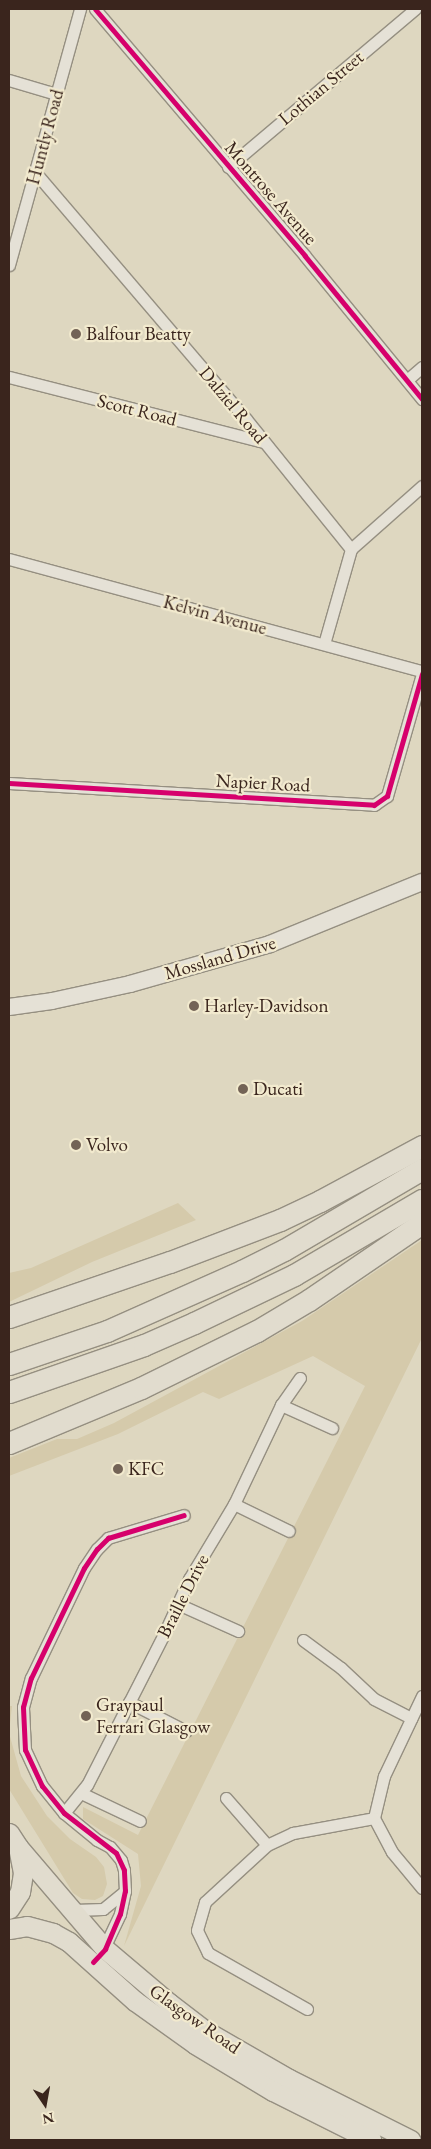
<!DOCTYPE html>
<style>
body{margin:0}
#map{position:relative;width:431px;height:2149px;overflow:hidden;background:#ded7c0;font-family:"EB Garamond",serif}
div>[style]{position:absolute}
[style*='--x']{left:calc(var(--x)*1px);top:calc(var(--y)*1px);width:calc(var(--w)*1px);rotate:calc(var(--a)*1deg)}
.green>*{inset:0;background:#d5caab}
.roads{filter:drop-shadow(1px 0 #958f81) drop-shadow(-1px 0 #958f81) drop-shadow(0 1px #958f81) drop-shadow(0 -1px #958f81)}
.street>*{height:11px;margin:-5.5px;padding:0 5.5px;transform-origin:5.5px;border-radius:5.5px;background:#e5e1d6}
.secondary>*{height:16px;margin:-8px;padding:0 8px;transform-origin:8px;border-radius:8px;background:#e5e1d6}
.primary>*{height:19px;margin:-9.5px;padding:0 9.5px;transform-origin:9.5px;border-radius:9.5px;background:#e1dcce}
.highway>*{height:21px;margin:-10.5px;padding:0 10.5px;transform-origin:10.5px;border-radius:10.5px;background:#e1dcce}
.cycleway>*{height:5px;margin:-2.5px;padding:0 2.5px;transform-origin:2.5px;border-radius:2.5px;background:#d6006c}
.dots>*{width:14px;height:14px;translate:-50% -50%;box-sizing:border-box;border:2px solid #f2eace;border-radius:50%}
span{translate:-50% -50%;white-space:nowrap;text-align:center;line-height:1.15;-webkit-text-stroke:4.5px #f2eace;paint-order:stroke}
.street-label{font-size:19px;color:#3a251d}
.poi-label{font-size:19px;color:#3a251d}
.left{translate:0 -50%;text-align:left}
.frame{position:absolute;inset:0;border:10px solid #3a251d;pointer-events:none}
.north{position:absolute;left:20px;top:2079px;width:50px;height:50px;-webkit-text-stroke:4px #f2eace;paint-order:stroke;rotate:168deg;font-size:14px;font-weight:700;line-height:20px;text-align:center;color:#3a251d}
.north::after{content:'';display:block;margin:auto;width:18px;height:22px;background:#3a251d;clip-path:polygon(50% 0,100% 100%,50% 72%,0 100%)}
</style>
<div id="map">
<div class="green">
<div style="clip-path:polygon(178px 1203px,196px 1220px,92px 1262px,9px 1302px,9px 1273px,31px 1268px)"></div>
<div style="clip-path:polygon(422px 1240px,422px 1338px,124px 1946px,141px 1886px,138px 1854px,83px 1819px,83px 1807px,138px 1835px,365px 1386px,313px 1356px,219px 1399px,203px 1392px,118px 1434px,9px 1476px,9px 1458px,57px 1439px,77px 1439px,114px 1423px,302px 1321px)"></div>
<div style="clip-path:polygon(9px 1706px,12px 1706px,9px 1733px,21px 1776px,47px 1816px,70px 1839px,96px 1857px,104px 1867px,107px 1884px,103px 1896px,95px 1900px,82px 1899px,73px 1893px,9px 1789px)"></div>
</div>
<div class="roads">
<div class="street">
<div style="--x:95;--y:9;--w:324;--a:49.6"></div>
<div style="--x:305;--y:256;--w:185;--a:50.7"></div>
<div style="--x:9;--y:80;--w:49;--a:16.6"></div>
<div style="--x:228;--y:167;--w:245;--a:-40.2"></div>
<div style="--x:35;--y:172;--w:325;--a:49.5"></div>
<div style="--x:246;--y:419;--w:167;--a:51.1"></div>
<div style="--x:9;--y:265;--w:266;--a:-74.5"></div>
<div style="--x:9;--y:377;--w:263;--a:14.3"></div>
<div style="--x:407;--y:380;--w:20;--a:-41"></div>
<div style="--x:9;--y:559;--w:428;--a:15.2"></div>
<div style="--x:324;--y:644;--w:99;--a:-74.1"></div>
<div style="--x:351;--y:549;--w:95;--a:-41.6"></div>
<div style="--x:9;--y:783;--w:366;--a:3.4"></div>
<div style="--x:374;--y:805;--w:16;--a:-35"></div>
<div style="--x:387;--y:796;--w:127;--a:-74"></div>
<div style="--x:281;--y:1405;--w:56;--a:24.3"></div>
<div style="--x:234;--y:1504;--w:61;--a:26.1"></div>
<div style="--x:178;--y:1604;--w:66;--a:24.2"></div>
<div style="--x:303;--y:1640;--w:47;--a:36.4"></div>
<div style="--x:341;--y:1668;--w:45;--a:43.2"></div>
<div style="--x:374;--y:1699;--w:42;--a:27.2"></div>
<div style="--x:422;--y:1696;--w:89;--a:115.4"></div>
<div style="--x:384;--y:1776;--w:43;--a:103.4"></div>
<div style="--x:374;--y:1818;--w:38;--a:62"></div>
<div style="--x:392;--y:1852;--w:47;--a:50.2"></div>
<div style="--x:129;--y:1702;--w:64;--a:27"></div>
<div style="--x:81;--y:1793;--w:65;--a:25.4"></div>
<div style="--x:226;--y:1798;--w:62;--a:48.9"></div>
<div style="--x:64;--y:1813;--w:36;--a:-51"></div>
<div style="--x:87;--y:1785;--w:167;--a:-63"></div>
<div style="--x:163;--y:1636;--w:63;--a:-65.5"></div>
<div style="--x:189;--y:1579;--w:87;--a:-59"></div>
<div style="--x:234;--y:1504;--w:110;--a:-64.6"></div>
<div style="--x:281;--y:1405;--w:33;--a:-55"></div>
<div style="--x:74;--y:1910;--w:29;--a:-2"></div>
<div style="--x:103;--y:1909;--w:28;--a:-39"></div>
<div style="--x:102;--y:1952;--w:42;--a:-64.7"></div>
<div style="--x:120;--y:1914;--w:24;--a:-78"></div>
<div style="--x:125;--y:1891;--w:21;--a:-93"></div>
<div style="--x:124;--y:1870;--w:10;--a:-107"></div>
<div style="--x:121;--y:1860;--w:17;--a:-130"></div>
<div style="--x:110;--y:1847;--w:15;--a:-152"></div>
<div style="--x:97;--y:1840;--w:43;--a:-140.7"></div>
<div style="--x:64;--y:1813;--w:35;--a:-129"></div>
<div style="--x:42;--y:1786;--w:40;--a:-115"></div>
<div style="--x:25;--y:1750;--w:43;--a:-92.7"></div>
<div style="--x:23;--y:1707;--w:30;--a:-75"></div>
<div style="--x:31;--y:1678;--w:122;--a:-64.3"></div>
<div style="--x:84;--y:1568;--w:23;--a:-56"></div>
<div style="--x:97;--y:1549;--w:16;--a:-45"></div>
<div style="--x:108;--y:1538;--w:79;--a:-16.8"></div>
<div style="--x:307;--y:2009;--w:114;--a:-150.5"></div>
<div style="--x:208;--y:1953;--w:25;--a:-116"></div>
<div style="--x:197;--y:1930;--w:29;--a:-74"></div>
<div style="--x:205;--y:1902;--w:84;--a:-42.6"></div>
<div style="--x:267;--y:1845;--w:29;--a:-25"></div>
<div style="--x:293;--y:1833;--w:82;--a:-10.5"></div>
</div>
<div class="secondary">
<div style="--x:9;--y:1007;--w:43;--a:-7.9"></div>
<div style="--x:52;--y:1001;--w:80;--a:-12.3"></div>
<div style="--x:130;--y:984;--w:146;--a:-15.9"></div>
<div style="--x:270;--y:944;--w:164;--a:-22.2"></div>
</div>
<div class="primary">
<div style="--x:9;--y:1833;--w:17;--a:57"></div>
<div style="--x:18;--y:1847;--w:26;--a:79"></div>
<div style="--x:23;--y:1873;--w:19;--a:99"></div>
<div style="--x:20;--y:1892;--w:20;--a:123"></div>
<div style="--x:18;--y:1847;--w:134;--a:49.5"></div>
<div style="--x:105;--y:1949;--w:84;--a:40.2"></div>
<div style="--x:169;--y:2003;--w:44;--a:37.6"></div>
<div style="--x:204;--y:2030;--w:98;--a:30"></div>
<div style="--x:289;--y:2079;--w:136;--a:26.6"></div>
<div style="--x:9;--y:1929;--w:18;--a:-9"></div>
<div style="--x:27;--y:1926;--w:27;--a:15"></div>
<div style="--x:53;--y:1933;--w:18;--a:29"></div>
<div style="--x:69;--y:1942;--w:89;--a:41.8"></div>
<div style="--x:135;--y:2001;--w:74;--a:35.6"></div>
<div style="--x:195;--y:2044;--w:91;--a:31.1"></div>
<div style="--x:273;--y:2091;--w:110;--a:26.6"></div>
</div>
<div class="highway">
<div style="--x:9;--y:1317;--w:170;--a:-18.9"></div>
<div style="--x:170;--y:1262;--w:118;--a:-20.9"></div>
<div style="--x:280;--y:1220;--w:44;--a:-25.4"></div>
<div style="--x:320;--y:1201;--w:116;--a:-28.3"></div>
<div style="--x:9;--y:1364;--w:103;--a:-18.6"></div>
<div style="--x:107;--y:1331;--w:148;--a:-24"></div>
<div style="--x:242;--y:1271;--w:47;--a:-26.6"></div>
<div style="--x:284;--y:1250;--w:160;--a:-30.4"></div>
<div style="--x:9;--y:1392;--w:143;--a:-19.2"></div>
<div style="--x:144;--y:1345;--w:55;--a:-23.7"></div>
<div style="--x:194;--y:1323;--w:111;--a:-25.6"></div>
<div style="--x:294;--y:1275;--w:148;--a:-30.4"></div>
<div style="--x:9;--y:1443;--w:143;--a:-22.6"></div>
<div style="--x:141;--y:1388;--w:129;--a:-26.2"></div>
<div style="--x:257;--y:1331;--w:61;--a:-30.8"></div>
<div style="--x:309;--y:1300;--w:137;--a:-34.3"></div>
</div>
</div>
<div class="cycleway">
<div style="--x:95;--y:9;--w:324;--a:49.6"></div>
<div style="--x:305;--y:256;--w:185;--a:50.7"></div>
<div style="--x:9;--y:783;--w:366;--a:3.4"></div>
<div style="--x:374;--y:805;--w:16;--a:-35"></div>
<div style="--x:387;--y:796;--w:127;--a:-74"></div>
<div style="--x:93;--y:1962;--w:18;--a:-47"></div>
<div style="--x:105;--y:1949;--w:38;--a:-67"></div>
<div style="--x:120;--y:1914;--w:24;--a:-78"></div>
<div style="--x:125;--y:1891;--w:21;--a:-93"></div>
<div style="--x:124;--y:1870;--w:19;--a:-115"></div>
<div style="--x:116;--y:1853;--w:66;--a:-142.4"></div>
<div style="--x:64;--y:1813;--w:35;--a:-129"></div>
<div style="--x:42;--y:1786;--w:40;--a:-115"></div>
<div style="--x:25;--y:1750;--w:43;--a:-92.7"></div>
<div style="--x:23;--y:1707;--w:30;--a:-75"></div>
<div style="--x:31;--y:1678;--w:122;--a:-64.3"></div>
<div style="--x:84;--y:1568;--w:23;--a:-56"></div>
<div style="--x:97;--y:1549;--w:16;--a:-45"></div>
<div style="--x:108;--y:1538;--w:79;--a:-16.8"></div>
</div>
<div class="dots">
<div style="left:76px;top:334px;background:#736356"></div>
<div style="left:194px;top:1006px;background:#736356"></div>
<div style="left:243px;top:1089px;background:#736356"></div>
<div style="left:76px;top:1145px;background:#736356"></div>
<div style="left:118px;top:1469px;background:#736356"></div>
<div style="left:86px;top:1716px;background:#736356"></div>
</div>
<div class="street-label">
<span style="left:321px;top:88px;rotate:-40deg">Lothian Street</span>
<span style="left:45px;top:137px;rotate:-75deg">Huntly Road</span>
<span style="left:271px;top:193px;rotate:49deg">Montrose Avenue</span>
<span style="left:233px;top:405px;rotate:50deg">Dalziel Road</span>
<span style="left:137px;top:410px;rotate:14deg">Scott Road</span>
<span style="left:215px;top:615px;rotate:15deg">Kelvin Avenue</span>
<span style="left:263px;top:783px;rotate:3deg">Napier Road</span>
<span style="left:220px;top:958px;rotate:-16deg">Mossland Drive</span>
<span style="left:183px;top:1596px;rotate:-63deg">Braille Drive</span>
<span style="left:195px;top:2019px;rotate:35deg">Glasgow Road</span>
</div>
<div class="poi-label">
<span class="left" style="left:86px;top:334px">Balfour Beatty</span>
<span class="left" style="left:204px;top:1006px">Harley-Davidson</span>
<span class="left" style="left:253px;top:1089px">Ducati</span>
<span class="left" style="left:86px;top:1145px">Volvo</span>
<span class="left" style="left:128px;top:1469px">KFC</span>
<span class="left" style="left:96px;top:1716px">Graypaul<br>Ferrari Glasgow</span>
</div>
<div class="frame"></div>
<div class="north">N</div>
</div>
